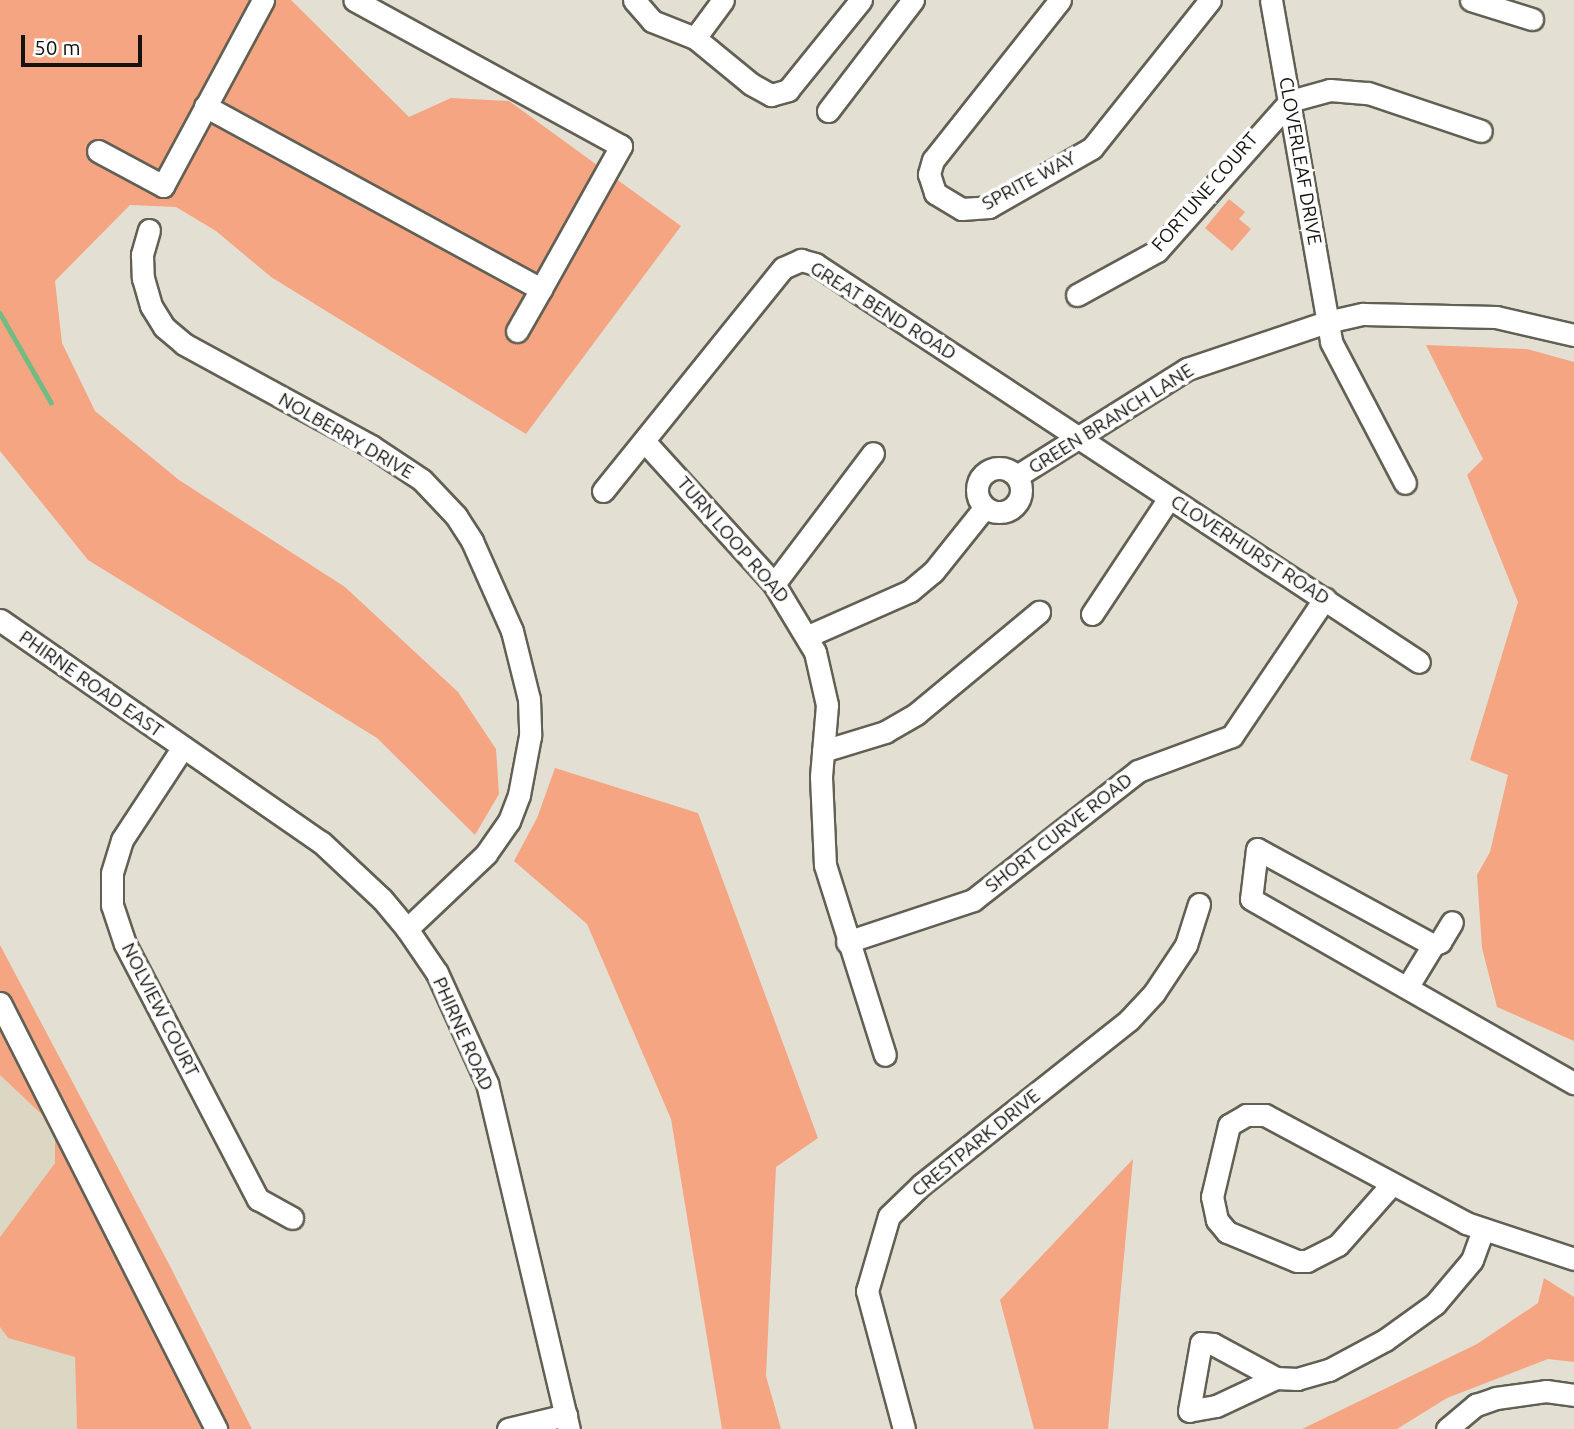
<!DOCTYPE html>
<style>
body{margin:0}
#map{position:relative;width:1574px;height:1429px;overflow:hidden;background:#e3e0d3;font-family:Ubuntu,sans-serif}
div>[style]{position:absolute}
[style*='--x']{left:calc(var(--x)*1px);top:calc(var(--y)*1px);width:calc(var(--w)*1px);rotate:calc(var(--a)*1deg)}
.built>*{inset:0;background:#dbd7c2}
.green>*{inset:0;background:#f5a582}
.stream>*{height:4.5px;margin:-2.25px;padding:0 2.25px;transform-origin:2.25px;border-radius:2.25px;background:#72bb83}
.roads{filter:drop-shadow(2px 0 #626054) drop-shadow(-2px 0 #626054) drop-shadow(0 2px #626054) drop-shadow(0 -2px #626054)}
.minor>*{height:21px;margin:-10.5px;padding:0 10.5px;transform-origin:10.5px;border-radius:10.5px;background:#fff}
.minor>.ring{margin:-10.5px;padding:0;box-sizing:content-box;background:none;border:21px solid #fff;border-radius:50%}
span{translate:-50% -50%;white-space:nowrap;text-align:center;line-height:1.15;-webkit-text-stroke:7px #fff;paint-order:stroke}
.street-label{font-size:19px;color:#14130f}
.scale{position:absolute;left:21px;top:35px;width:121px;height:32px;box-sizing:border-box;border:4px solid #14130f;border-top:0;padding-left:9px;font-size:21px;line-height:24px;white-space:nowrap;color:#14130f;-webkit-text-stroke:5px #fff;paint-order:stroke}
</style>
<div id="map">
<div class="built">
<div style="clip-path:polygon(0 1075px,55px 1127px,55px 1163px,0 1237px)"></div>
<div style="clip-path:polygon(0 1327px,8px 1338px,75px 1357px,77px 1429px,0 1429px)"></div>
</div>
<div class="green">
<div style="clip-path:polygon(0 0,291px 0,409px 117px,451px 98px,509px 101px,681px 226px,526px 434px,271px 277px,216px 231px,176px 207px,130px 205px,55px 281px,62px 343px,95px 411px,179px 480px,345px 587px,458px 692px,496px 749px,499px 794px,475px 835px,377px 738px,88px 560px,0 451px)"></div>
<div style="clip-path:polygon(1229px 199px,1245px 212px,1239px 219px,1251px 229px,1232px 251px,1205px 228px)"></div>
<div style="clip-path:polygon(1426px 345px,1527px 349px,1574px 362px,1574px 1041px,1497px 1007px,1482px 948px,1477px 875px,1490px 852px,1508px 775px,1470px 760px,1518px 602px,1467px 475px,1483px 459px)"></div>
<div style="clip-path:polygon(555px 768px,698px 813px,818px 1138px,776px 1167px,766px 1376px,781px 1429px,722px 1429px,671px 1119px,587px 924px,514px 861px,537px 818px)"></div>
<div style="clip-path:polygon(0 945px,171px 1268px,252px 1429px,77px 1429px,75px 1357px,8px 1338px,0 1327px,0 1237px,55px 1163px,55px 1127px,0 1075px)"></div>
<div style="clip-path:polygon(1133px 1159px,1108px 1429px,1034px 1429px,1000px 1300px)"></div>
<div style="clip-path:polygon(1544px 1278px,1574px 1297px,1574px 1362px,1548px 1359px,1447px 1398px,1397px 1429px,1302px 1429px,1477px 1344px,1538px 1303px)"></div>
</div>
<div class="stream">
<div style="--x:0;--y:313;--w:103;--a:60.2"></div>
</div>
<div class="roads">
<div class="minor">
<div style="--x:634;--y:0;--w:28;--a:49"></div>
<div style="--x:652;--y:21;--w:46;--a:21.6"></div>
<div style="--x:695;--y:38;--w:72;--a:39.4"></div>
<div style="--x:751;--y:84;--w:23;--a:29"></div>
<div style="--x:771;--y:95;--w:18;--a:-16"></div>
<div style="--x:788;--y:90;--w:116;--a:-51"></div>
<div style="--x:1060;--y:0;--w:204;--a:128.4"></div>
<div style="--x:933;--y:160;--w:15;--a:106"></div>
<div style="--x:929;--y:174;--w:20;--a:72"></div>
<div style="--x:935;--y:193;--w:31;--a:31"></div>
<div style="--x:962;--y:209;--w:27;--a:-4"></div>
<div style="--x:989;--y:207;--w:119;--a:-29.8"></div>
<div style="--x:1092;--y:148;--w:189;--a:-51.4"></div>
<div style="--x:1271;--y:0;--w:347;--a:80"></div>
<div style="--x:1331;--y:342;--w:159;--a:62.3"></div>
<div style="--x:1471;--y:0;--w:64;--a:17.3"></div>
<div style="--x:695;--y:38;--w:47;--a:-53.6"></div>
<div style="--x:205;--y:106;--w:383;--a:28.6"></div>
<div style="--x:541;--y:289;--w:164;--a:-60.8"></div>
<div style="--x:621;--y:146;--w:304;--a:-151.3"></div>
<div style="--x:828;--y:111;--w:140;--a:-52.6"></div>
<div style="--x:98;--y:151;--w:74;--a:28.3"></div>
<div style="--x:163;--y:186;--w:211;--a:-61.7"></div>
<div style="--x:149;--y:230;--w:26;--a:106"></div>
<div style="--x:142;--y:255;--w:23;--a:88"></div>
<div style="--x:143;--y:278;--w:29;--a:74"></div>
<div style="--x:151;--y:306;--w:25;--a:58"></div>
<div style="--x:164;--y:327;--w:26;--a:40"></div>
<div style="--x:184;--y:344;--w:213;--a:28.6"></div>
<div style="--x:371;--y:446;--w:61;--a:33.7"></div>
<div style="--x:422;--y:480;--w:50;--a:46.6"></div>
<div style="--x:456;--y:516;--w:30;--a:57"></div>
<div style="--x:472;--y:541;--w:98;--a:66"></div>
<div style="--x:512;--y:631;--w:70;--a:76"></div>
<div style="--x:529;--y:699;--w:37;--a:88"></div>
<div style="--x:530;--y:736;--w:60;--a:100.6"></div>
<div style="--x:519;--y:795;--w:28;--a:111"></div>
<div style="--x:509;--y:821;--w:40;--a:124.9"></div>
<div style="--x:486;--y:854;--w:109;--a:136.5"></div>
<div style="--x:1077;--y:295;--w:91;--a:-28.8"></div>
<div style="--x:1157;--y:251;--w:200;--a:-48.4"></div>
<div style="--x:1290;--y:101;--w:41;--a:-15.4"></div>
<div style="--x:1330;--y:90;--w:38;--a:5"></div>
<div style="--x:1368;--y:93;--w:119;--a:18.6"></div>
<div style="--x:517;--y:331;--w:48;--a:-60.3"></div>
<div style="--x:644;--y:441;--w:193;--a:47.7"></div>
<div style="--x:774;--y:584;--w:79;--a:58.9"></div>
<div style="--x:815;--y:652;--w:54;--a:77.2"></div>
<div style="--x:827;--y:705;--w:72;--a:94.8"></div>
<div style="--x:821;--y:777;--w:88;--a:87.4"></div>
<div style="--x:825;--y:865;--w:199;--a:72.5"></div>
<div class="ring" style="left:977px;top:468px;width:23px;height:23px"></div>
<div style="--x:1017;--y:476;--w:201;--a:-32.2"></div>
<div style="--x:1187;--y:369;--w:148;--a:-18.6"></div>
<div style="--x:1327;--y:322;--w:37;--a:-13"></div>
<div style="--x:1363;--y:314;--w:133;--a:1.3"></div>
<div style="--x:1496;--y:317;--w:80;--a:13"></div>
<div style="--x:603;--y:491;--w:287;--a:-51.1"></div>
<div style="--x:783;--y:268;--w:20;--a:-24"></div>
<div style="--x:801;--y:260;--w:15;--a:16"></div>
<div style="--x:815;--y:264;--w:723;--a:33.38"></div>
<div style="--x:774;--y:584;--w:164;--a:-52.9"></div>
<div style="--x:1092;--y:614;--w:139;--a:-56.4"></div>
<div style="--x:0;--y:620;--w:390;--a:34.7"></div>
<div style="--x:321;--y:842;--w:83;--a:43.1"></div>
<div style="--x:382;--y:899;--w:39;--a:50"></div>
<div style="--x:407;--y:929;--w:53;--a:55.7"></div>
<div style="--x:437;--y:973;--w:121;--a:65.6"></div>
<div style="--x:487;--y:1083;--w:356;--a:76.7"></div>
<div style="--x:808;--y:636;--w:111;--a:-23.8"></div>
<div style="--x:910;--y:591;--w:30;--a:-40"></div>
<div style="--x:933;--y:572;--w:83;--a:-51.3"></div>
<div style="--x:183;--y:747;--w:111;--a:123.3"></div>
<div style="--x:122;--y:840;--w:34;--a:107"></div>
<div style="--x:112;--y:873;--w:32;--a:90"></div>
<div style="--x:112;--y:905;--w:41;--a:71.6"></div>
<div style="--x:125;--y:944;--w:288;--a:62.5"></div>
<div style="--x:258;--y:1199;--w:39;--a:29"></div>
<div style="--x:823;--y:751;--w:65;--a:-17"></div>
<div style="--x:885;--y:732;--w:36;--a:-30"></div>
<div style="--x:916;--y:714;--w:160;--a:-39.7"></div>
<div style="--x:847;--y:942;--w:133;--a:-18.4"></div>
<div style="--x:973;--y:900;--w:209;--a:-38"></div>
<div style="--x:1138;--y:771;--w:100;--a:-20.4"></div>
<div style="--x:1232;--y:736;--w:166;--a:-56"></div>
<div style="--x:1433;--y:945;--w:8;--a:-23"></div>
<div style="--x:1440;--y:942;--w:23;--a:-59"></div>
<div style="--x:1408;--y:986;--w:48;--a:-58.6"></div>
<div style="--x:1433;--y:945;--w:200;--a:-151.4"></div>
<div style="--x:1257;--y:849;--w:50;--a:96.8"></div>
<div style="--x:1251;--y:899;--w:372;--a:29.7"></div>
<div style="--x:0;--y:1003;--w:478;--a:63.1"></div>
<div style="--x:1392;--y:1184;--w:81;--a:131.5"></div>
<div style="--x:1338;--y:1245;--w:35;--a:153"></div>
<div style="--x:1307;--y:1261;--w:10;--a:180"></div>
<div style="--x:1297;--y:1261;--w:76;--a:-157.5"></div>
<div style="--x:1227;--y:1232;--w:16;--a:-130"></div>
<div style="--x:1217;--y:1220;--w:24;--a:-102"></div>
<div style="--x:1212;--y:1197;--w:74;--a:-76.7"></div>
<div style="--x:1229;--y:1125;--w:20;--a:-30"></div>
<div style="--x:1246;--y:1115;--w:19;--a:0"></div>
<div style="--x:1265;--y:1115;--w:228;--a:28.2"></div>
<div style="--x:1466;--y:1223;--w:114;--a:18.4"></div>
<div style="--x:1276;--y:1378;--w:66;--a:155"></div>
<div style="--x:1216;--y:1406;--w:27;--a:170"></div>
<div style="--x:1189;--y:1411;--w:69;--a:-80"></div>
<div style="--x:1201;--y:1343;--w:12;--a:5"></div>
<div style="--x:1213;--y:1344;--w:72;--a:28.4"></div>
<div style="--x:1276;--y:1378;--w:21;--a:3"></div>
<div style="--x:1297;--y:1379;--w:33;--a:-16"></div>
<div style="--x:1329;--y:1370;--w:64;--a:-28.2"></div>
<div style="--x:1385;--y:1340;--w:62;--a:-35.8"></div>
<div style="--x:1435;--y:1304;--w:57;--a:-49.9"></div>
<div style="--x:1472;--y:1260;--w:32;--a:-70"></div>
<div style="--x:508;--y:1429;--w:60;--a:-13.6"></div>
<div style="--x:904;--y:1429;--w:143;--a:-105"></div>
<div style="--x:867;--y:1291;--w:78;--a:-73.7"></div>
<div style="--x:889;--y:1216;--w:45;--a:-44.1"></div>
<div style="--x:921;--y:1185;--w:265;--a:-38.4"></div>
<div style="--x:1129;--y:1020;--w:37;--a:-47"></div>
<div style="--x:1154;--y:993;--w:58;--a:-56.3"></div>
<div style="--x:1186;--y:945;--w:43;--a:-72.4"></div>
<div style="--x:1447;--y:1429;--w:38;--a:-40"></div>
<div style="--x:1476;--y:1405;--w:21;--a:-19"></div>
<div style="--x:1496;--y:1398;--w:50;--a:-8"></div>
<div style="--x:1546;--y:1391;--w:28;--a:8"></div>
</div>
</div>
<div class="street-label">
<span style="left:1300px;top:161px;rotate:80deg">CLOVERLEAF DRIVE</span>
<span style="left:1029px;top:181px;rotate:-28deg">SPRITE WAY</span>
<span style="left:1205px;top:192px;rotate:-49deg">FORTUNE COURT</span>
<span style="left:883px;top:311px;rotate:32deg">GREAT BEND ROAD</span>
<span style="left:1111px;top:419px;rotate:-32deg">GREEN BRANCH LANE</span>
<span style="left:346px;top:436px;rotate:30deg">NOLBERRY DRIVE</span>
<span style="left:733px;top:540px;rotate:49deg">TURN LOOP ROAD</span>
<span style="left:1250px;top:550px;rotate:33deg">CLOVERHURST ROAD</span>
<span style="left:91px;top:684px;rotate:35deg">PHIRNE ROAD EAST</span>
<span style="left:1059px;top:833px;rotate:-38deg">SHORT CURVE ROAD</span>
<span style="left:160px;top:1010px;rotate:63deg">NOLVIEW COURT</span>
<span style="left:463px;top:1034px;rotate:66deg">PHIRNE ROAD</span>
<span style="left:976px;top:1143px;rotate:-39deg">CRESTPARK DRIVE</span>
</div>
<div class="scale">50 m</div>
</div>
